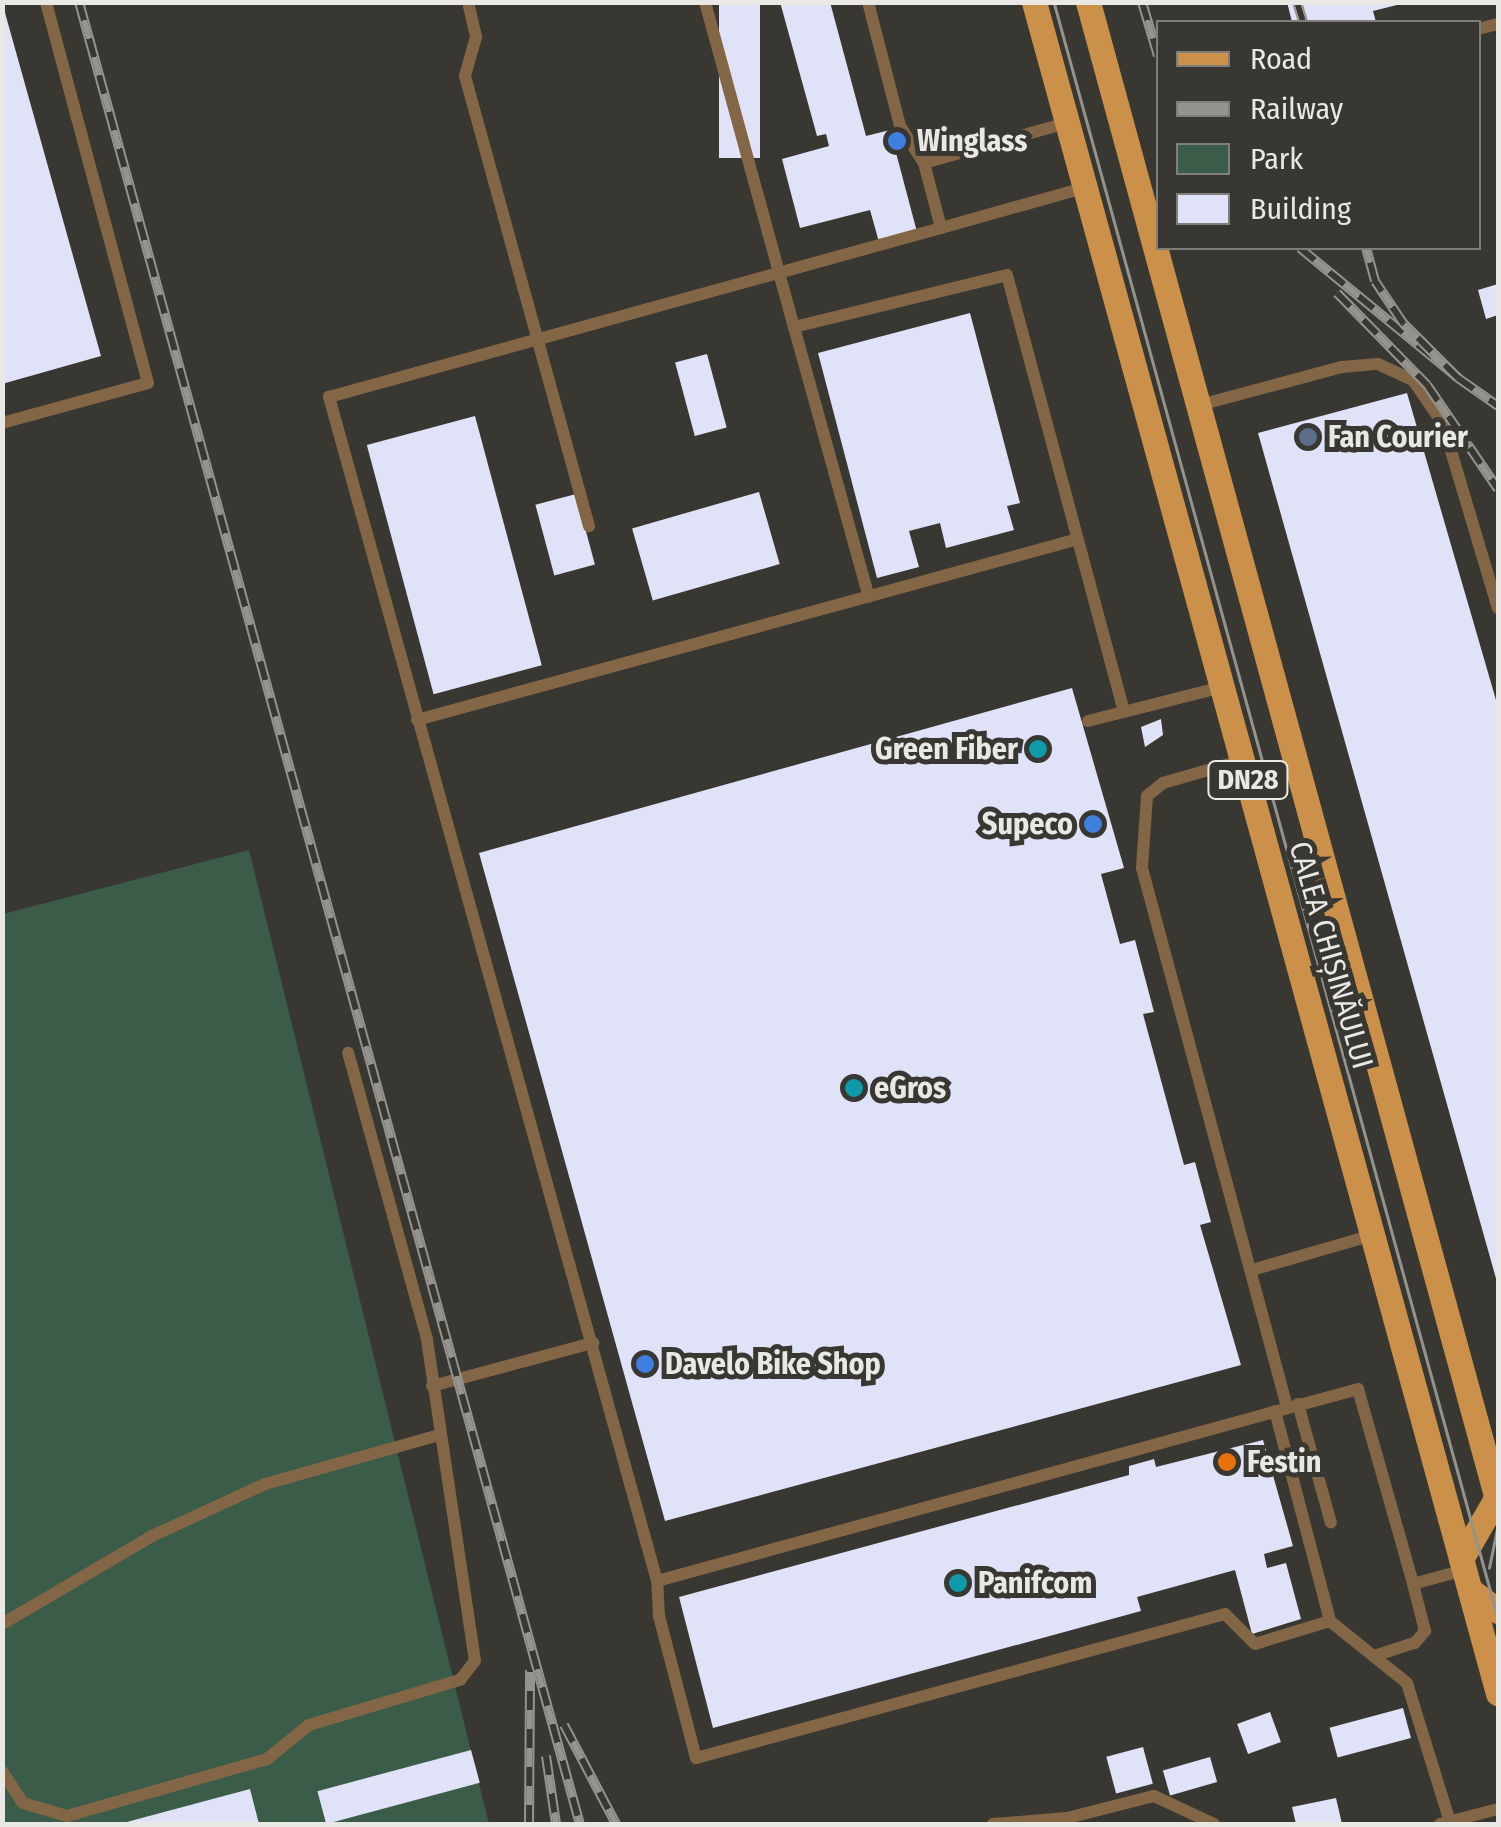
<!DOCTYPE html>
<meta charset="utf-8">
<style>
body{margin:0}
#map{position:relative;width:1501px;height:1827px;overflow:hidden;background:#383731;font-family:"Fira Sans Condensed",sans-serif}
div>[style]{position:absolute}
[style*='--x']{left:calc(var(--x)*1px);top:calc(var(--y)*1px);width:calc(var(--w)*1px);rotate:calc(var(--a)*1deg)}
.green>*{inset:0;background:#3b5c48}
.building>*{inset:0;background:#e0e2f7;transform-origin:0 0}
.service>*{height:12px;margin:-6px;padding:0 6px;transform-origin:6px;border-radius:6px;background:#826645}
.primary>*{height:25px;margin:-12.5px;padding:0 12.5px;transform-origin:12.5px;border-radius:12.5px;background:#cb914b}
.tram>*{height:2.5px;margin:-1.25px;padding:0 1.25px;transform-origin:1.25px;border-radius:1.25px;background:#94938e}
.rail>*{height:10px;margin-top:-5px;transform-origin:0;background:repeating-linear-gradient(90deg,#383731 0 19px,#94938e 0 38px);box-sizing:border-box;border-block:2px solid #94938e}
.dots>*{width:28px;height:28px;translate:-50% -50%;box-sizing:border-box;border:5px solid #383731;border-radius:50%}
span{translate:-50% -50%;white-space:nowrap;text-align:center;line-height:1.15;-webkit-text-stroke:10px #383731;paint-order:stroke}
.shield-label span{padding:2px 8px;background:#383731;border:2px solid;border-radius:8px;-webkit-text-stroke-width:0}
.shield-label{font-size:28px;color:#e9e8e4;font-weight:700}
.poi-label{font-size:30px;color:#e9e8e4;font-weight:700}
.left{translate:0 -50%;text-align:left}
.right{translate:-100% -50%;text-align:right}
.street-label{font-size:30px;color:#e9e8e4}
.frame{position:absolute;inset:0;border:5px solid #e9e8e4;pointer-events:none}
.legend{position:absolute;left:1156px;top:20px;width:325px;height:230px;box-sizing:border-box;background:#383731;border:2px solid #7f7e79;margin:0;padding:12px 18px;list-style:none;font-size:30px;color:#e9e8e4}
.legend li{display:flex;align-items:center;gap:20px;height:50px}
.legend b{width:50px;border:2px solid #7f7e79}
</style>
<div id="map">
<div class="green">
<div style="clip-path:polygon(249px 850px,489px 1824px,3px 1824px,3px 914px)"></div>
</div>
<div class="building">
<div style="clip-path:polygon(2px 2px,101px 356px,2px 384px)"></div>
<div style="left:719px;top:2px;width:41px;height:156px"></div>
<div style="clip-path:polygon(780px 2px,830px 2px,866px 136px,890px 130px,917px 232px,879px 242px,870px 210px,800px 228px,782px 159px,829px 146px,826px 134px,817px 136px)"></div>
<div style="clip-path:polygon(1287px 2px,1401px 2px,1401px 4px,1373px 11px,1376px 22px,1292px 22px)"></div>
<div style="clip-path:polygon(1498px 284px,1498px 315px,1486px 319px,1478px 290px)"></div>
<div style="clip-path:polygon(970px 313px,1020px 503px,1007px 506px,1014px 530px,946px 548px,940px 523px,909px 531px,919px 567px,877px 578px,818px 353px)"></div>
<div style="left:707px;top:354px;width:76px;height:33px;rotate:75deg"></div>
<div style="clip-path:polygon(1407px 393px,1498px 707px,1497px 1282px,1258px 433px)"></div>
<div style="left:475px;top:416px;width:258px;height:112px;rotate:75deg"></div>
<div style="left:759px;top:492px;width:75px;height:132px;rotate:74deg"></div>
<div style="left:576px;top:494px;width:73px;height:42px;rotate:75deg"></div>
<div style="clip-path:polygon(1072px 688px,1124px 868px,1101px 874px,1120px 944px,1135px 940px,1154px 1012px,1143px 1014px,1184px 1165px,1195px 1162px,1211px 1222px,1200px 1225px,1241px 1365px,665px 1521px,479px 853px)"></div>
<div style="clip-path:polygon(1161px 719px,1163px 735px,1145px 747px,1141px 727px)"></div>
<div style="clip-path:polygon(1263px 1440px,1293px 1546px,1264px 1554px,1267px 1568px,1286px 1563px,1301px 1619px,1252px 1634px,1235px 1570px,1137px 1597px,1141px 1611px,713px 1728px,679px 1597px,1129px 1475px,1129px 1466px,1154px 1459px,1156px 1467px)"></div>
<div style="left:1403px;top:1708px;width:31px;height:76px;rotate:75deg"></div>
<div style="left:1270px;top:1712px;width:32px;height:35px;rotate:70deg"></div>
<div style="left:1143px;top:1747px;width:38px;height:38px;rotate:75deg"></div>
<div style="left:471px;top:1750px;width:34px;height:159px;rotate:75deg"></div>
<div style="left:1210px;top:1757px;width:26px;height:49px;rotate:74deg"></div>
<div style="clip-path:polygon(250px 1789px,259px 1824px,123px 1824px,123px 1823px)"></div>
<div style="clip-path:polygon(1336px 1798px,1342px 1824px,1296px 1824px,1292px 1807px)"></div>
</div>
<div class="service">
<div style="--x:468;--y:2;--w:36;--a:77"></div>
<div style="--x:476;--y:37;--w:41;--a:105.8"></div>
<div style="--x:465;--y:76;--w:467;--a:74.6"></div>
<div style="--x:705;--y:2;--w:337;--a:74.7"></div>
<div style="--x:794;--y:327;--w:219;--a:-13.7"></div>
<div style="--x:1007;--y:275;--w:452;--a:75"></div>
<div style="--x:868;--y:2;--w:128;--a:75.5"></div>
<div style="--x:900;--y:126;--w:44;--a:57"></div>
<div style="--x:924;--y:163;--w:67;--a:75.3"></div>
<div style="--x:941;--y:228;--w:148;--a:-15.7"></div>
<div style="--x:1478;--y:29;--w:21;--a:-14"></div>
<div style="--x:924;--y:163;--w:148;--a:-15.7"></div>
<div style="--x:794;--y:327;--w:280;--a:74.5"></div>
<div style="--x:1196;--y:406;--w:151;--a:-15"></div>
<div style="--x:1342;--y:367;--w:36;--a:-5"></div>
<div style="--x:1378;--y:364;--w:38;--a:25"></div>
<div style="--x:1413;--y:380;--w:53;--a:55.7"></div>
<div style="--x:1443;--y:424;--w:192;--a:73.4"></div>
<div style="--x:2;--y:423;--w:151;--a:-15.3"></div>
<div style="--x:148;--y:383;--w:394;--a:-105"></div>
<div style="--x:417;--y:720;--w:685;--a:-15.31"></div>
<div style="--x:1088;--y:721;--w:138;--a:-14.2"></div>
<div style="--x:1243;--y:760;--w:83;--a:164"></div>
<div style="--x:1163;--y:783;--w:21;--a:141"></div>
<div style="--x:1147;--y:796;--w:72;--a:94"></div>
<div style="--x:1142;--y:868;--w:558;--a:74.94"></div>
<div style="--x:1252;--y:1270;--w:126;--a:-16.1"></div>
<div style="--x:432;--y:1386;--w:167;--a:-15"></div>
<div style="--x:1298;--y:1404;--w:123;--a:74.5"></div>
<div style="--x:1275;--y:1411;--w:217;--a:75.3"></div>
<div style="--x:657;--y:1581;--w:1229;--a:-105.48"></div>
<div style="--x:329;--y:397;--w:635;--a:-15.44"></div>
<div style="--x:2;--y:1624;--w:174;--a:-30.4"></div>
<div style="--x:152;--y:1536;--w:124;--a:-24.7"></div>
<div style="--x:265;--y:1484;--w:181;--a:-15.7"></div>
<div style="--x:1377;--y:1655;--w:40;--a:-18"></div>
<div style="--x:1415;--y:1643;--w:16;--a:-50"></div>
<div style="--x:1425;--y:1631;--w:49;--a:-104.3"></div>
<div style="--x:2;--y:1771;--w:38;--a:57"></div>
<div style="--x:23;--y:1803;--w:46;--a:16.5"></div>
<div style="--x:67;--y:1816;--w:208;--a:-15.9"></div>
<div style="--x:267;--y:1759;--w:54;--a:-39"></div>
<div style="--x:309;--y:1725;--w:158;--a:-16.6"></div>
<div style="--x:460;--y:1680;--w:24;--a:-52"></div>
<div style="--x:475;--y:1661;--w:326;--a:-98.5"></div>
<div style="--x:427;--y:1339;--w:297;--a:-105.4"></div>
<div style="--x:1450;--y:1822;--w:145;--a:-107.2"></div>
<div style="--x:1407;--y:1683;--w:99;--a:-141.2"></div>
<div style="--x:1330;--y:1621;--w:78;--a:163"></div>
<div style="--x:1255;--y:1644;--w:42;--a:-135"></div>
<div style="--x:1225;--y:1614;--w:548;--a:164.77"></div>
<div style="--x:696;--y:1758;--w:147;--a:-104.6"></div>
<div style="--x:659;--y:1616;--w:35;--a:-93"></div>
<div style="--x:657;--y:1581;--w:727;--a:-15.32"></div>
<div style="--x:1358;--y:1389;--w:203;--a:74.2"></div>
<div style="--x:1413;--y:1584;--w:53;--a:-15.4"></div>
<div style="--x:993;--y:1824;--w:74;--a:-4.6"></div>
<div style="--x:1067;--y:1818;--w:90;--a:-14.2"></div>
<div style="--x:1154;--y:1796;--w:66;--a:25"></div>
<div style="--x:1440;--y:1824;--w:60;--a:-14.5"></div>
</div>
<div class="primary">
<div style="--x:1034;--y:2;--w:1754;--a:74.66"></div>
<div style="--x:1088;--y:2;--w:1556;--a:74.72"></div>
<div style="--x:1461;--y:1559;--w:74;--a:-60"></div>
<div style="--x:1470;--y:1590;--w:35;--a:37"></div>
</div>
<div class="tram">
<div style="--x:1054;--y:2;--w:1676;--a:74.64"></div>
<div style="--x:1489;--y:1568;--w:45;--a:-78.4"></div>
</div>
<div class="rail">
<div style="--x:79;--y:2;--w:1890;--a:74.63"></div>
<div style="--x:1142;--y:2;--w:56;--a:73.5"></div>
<div style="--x:1297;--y:2;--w:21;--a:73"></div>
<div style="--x:1300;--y:248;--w:205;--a:39.4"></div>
<div style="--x:1458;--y:378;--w:78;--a:-135"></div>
<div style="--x:1403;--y:323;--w:50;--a:-123.7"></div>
<div style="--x:1375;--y:281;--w:34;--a:-105"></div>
<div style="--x:1337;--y:293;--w:129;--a:45.6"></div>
<div style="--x:1427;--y:385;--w:126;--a:55.7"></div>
<div style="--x:1458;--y:378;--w:49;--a:35"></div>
<div style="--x:564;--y:1725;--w:112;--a:62.3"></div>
<div style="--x:546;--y:1756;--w:69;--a:81.6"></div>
<div style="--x:529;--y:1824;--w:154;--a:-89.6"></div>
</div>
<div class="dots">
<div style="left:897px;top:141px;background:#3f7fe0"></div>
<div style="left:1308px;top:437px;background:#5c6f8a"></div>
<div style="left:1038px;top:749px;background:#0f9aa8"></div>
<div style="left:1093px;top:824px;background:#3f7fe0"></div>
<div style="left:854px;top:1088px;background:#0f9aa8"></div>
<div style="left:645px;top:1364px;background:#3f7fe0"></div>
<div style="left:1227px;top:1462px;background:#e8710a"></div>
<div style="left:958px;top:1583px;background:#0f9aa8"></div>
</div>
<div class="shield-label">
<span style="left:1248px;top:780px">DN28</span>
</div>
<div class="poi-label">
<span class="left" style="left:917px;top:141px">Winglass</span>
<span class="left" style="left:1328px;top:437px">Fan Courier</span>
<span class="right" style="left:1018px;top:749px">Green Fiber</span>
<span class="right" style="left:1073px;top:824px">Supeco</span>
<span class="left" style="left:874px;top:1088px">eGros</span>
<span class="left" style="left:665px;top:1364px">Davelo Bike Shop</span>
<span class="left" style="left:1247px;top:1462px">Festin</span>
<span class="left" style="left:978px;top:1583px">Panifcom</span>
</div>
<div class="street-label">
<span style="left:1331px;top:955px;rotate:74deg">CALEA CHIȘINĂULUI</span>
</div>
<div class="frame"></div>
<ul class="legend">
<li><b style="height:12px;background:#cb914b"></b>Road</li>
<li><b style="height:12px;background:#94938e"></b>Railway</li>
<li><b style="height:28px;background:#3b5c48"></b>Park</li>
<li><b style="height:28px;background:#e0e2f7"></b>Building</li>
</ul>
</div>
